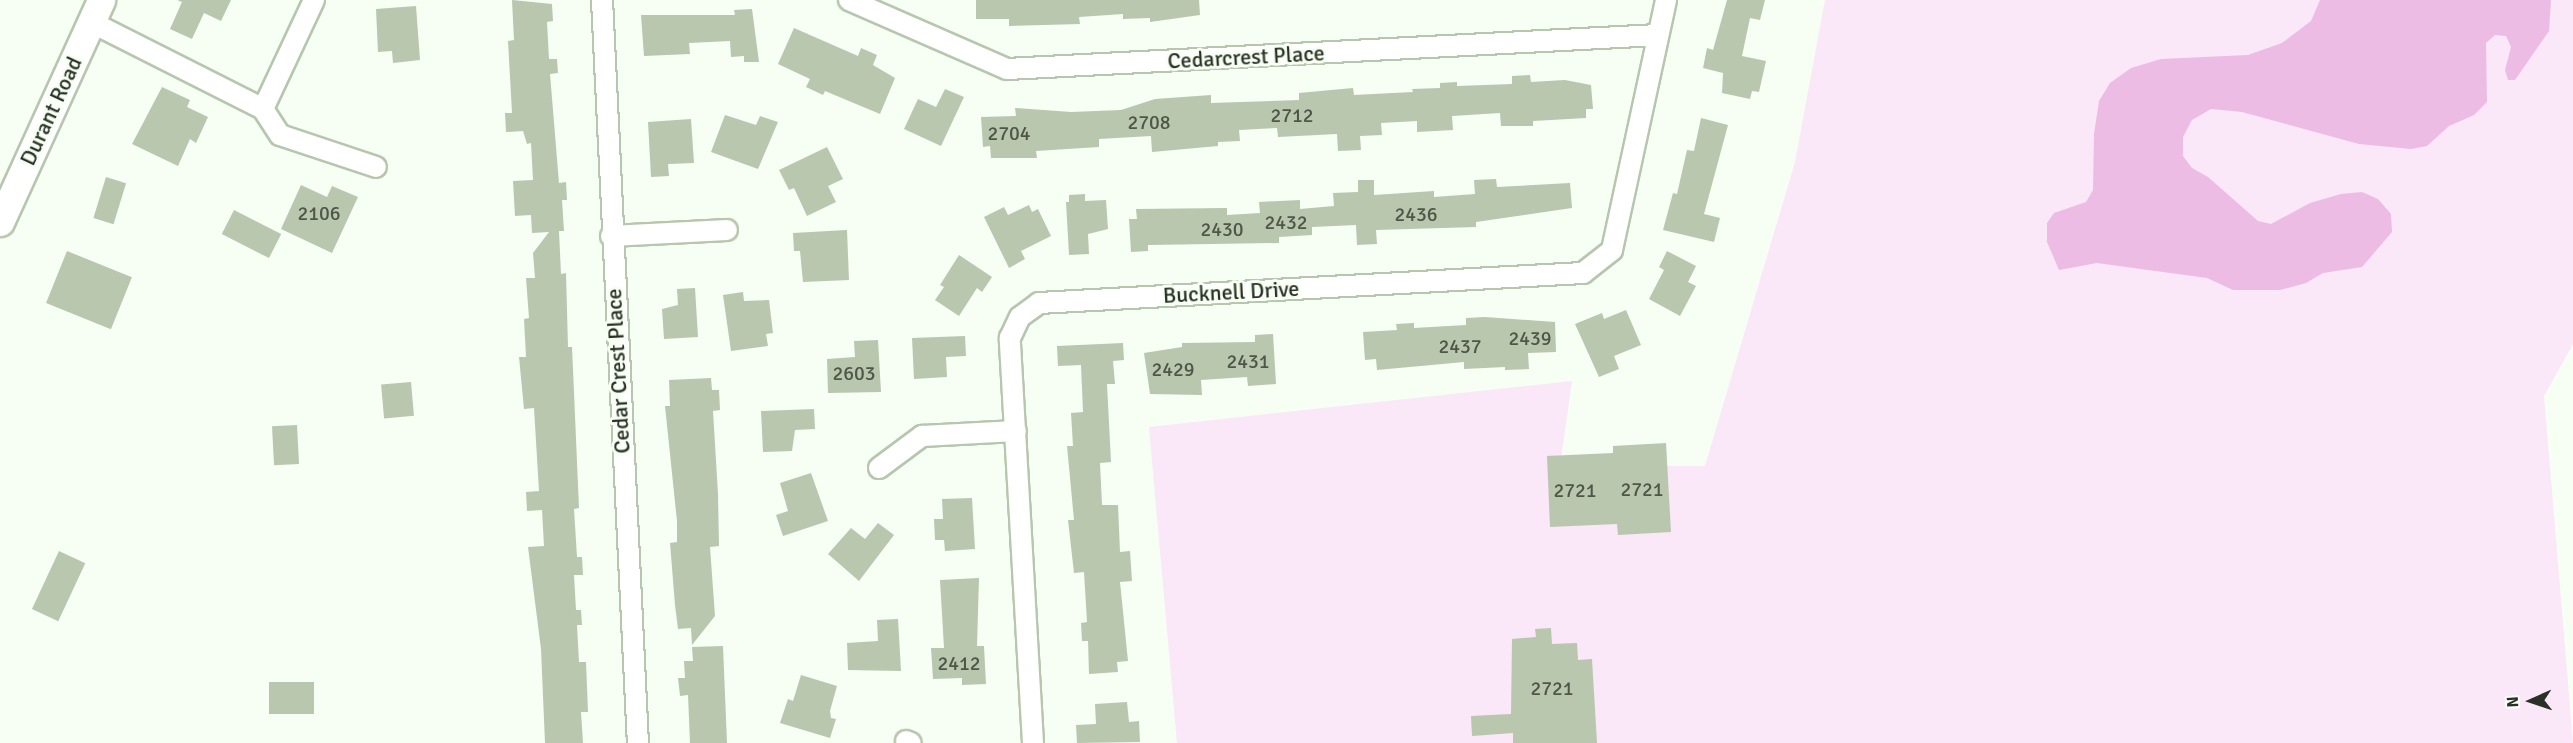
<!DOCTYPE html>
<style>
body{margin:0}
#map{position:relative;width:2573px;height:743px;overflow:hidden;background:#f7fef4;font-family:Signika,sans-serif}
div>[style]{position:absolute}
[style*='--x']{left:calc(var(--x)*1px);top:calc(var(--y)*1px);width:calc(var(--w)*1px);rotate:calc(var(--a)*1deg)}
.green>*{inset:0;background:#fae7f7}
.water>*{inset:0;background:#ecbce4}
.building>*{inset:0;background:#b8c7ae;transform-origin:0 0}
.roads{filter:drop-shadow(2px 0 #b7c6ae) drop-shadow(-2px 0 #b7c6ae) drop-shadow(0 2px #b7c6ae) drop-shadow(0 -2px #b7c6ae)}
.street>*{height:20px;margin:-10px;padding:0 10px;transform-origin:10px;border-radius:10px;background:#fff}
.secondary>*{height:27px;margin:-13.5px;padding:0 13.5px;transform-origin:13.5px;border-radius:13.5px;background:#fff}
span{translate:-50% -50%;white-space:nowrap;text-align:center;line-height:1.15;-webkit-text-stroke:6px #f7fef4;paint-order:stroke}
.number-label{font-size:20px;color:#4e5648}
.number-label span{-webkit-text-stroke-width:0}
.street-label{font-size:22px;color:#2a3026}
.north{position:absolute;left:2501px;top:671px;width:60px;height:60px;-webkit-text-stroke:4px #f7fef4;paint-order:stroke;rotate:267deg;font-size:16px;font-weight:700;line-height:24px;text-align:center;color:#2a3026}
.north::after{content:'';display:block;margin:auto;width:21px;height:27px;background:#2a3026;clip-path:polygon(50% 0,100% 100%,50% 72%,0 100%)}
</style>
<div id="map">
<div class="green">
<div style="clip-path:polygon(1825px 0,2573px 0,2573px 344px,2544px 396px,2573px 743px,1177px 743px,1149px 427px,1572px 381px,1560px 466px,1705px 466px,1795px 162px)"></div>
</div>
<div class="water">
<div style="clip-path:polygon(2320px 0,2551px 0,2549px 31px,2515px 80px,2508px 80px,2505px 70px,2511px 47px,2506px 36px,2495px 35px,2486px 43px,2487px 102px,2474px 115px,2449px 126px,2427px 146px,2411px 149px,2359px 144px,2242px 112px,2211px 109px,2192px 120px,2183px 137px,2183px 156px,2192px 168px,2208px 177px,2258px 221px,2271px 224px,2310px 203px,2341px 194px,2362px 192px,2378px 199px,2391px 214px,2392px 232px,2362px 267px,2323px 273px,2306px 283px,2280px 290px,2233px 290px,2207px 278px,2097px 263px,2059px 270px,2047px 242px,2047px 223px,2054px 213px,2086px 202px,2093px 190px,2094px 134px,2099px 101px,2110px 83px,2131px 68px,2161px 59px,2248px 55px,2282px 43px,2311px 21px)"></div>
</div>
<div class="building">
<div style="clip-path:polygon(177px 0,231px 0,221px 21px,204px 13px,192px 39px,170px 29px,182px 2px)"></div>
<div style="clip-path:polygon(512px 0,552px 4px,553px 21px,547px 22px,549px 59px,557px 59px,558px 73px,550px 74px,559px 183px,566px 182px,567px 200px,562px 200px,564px 231px,559px 231px,561px 274px,566px 273px,568px 347px,572px 347px,579px 508px,574px 509px,577px 557px,582px 557px,583px 575px,574px 575px,576px 610px,581px 610px,582px 625px,577px 625px,579px 662px,586px 662px,588px 712px,581px 712px,583px 743px,545px 743px,541px 649px,528px 547px,544px 546px,542px 510px,527px 511px,526px 492px,539px 491px,534px 408px,524px 409px,519px 357px,526px 357px,524px 319px,529px 318px,526px 278px,535px 278px,533px 253px,549px 232px,532px 233px,531px 215px,515px 216px,513px 181px,533px 180px,531px 143px,527px 144px,523px 131px,506px 132px,505px 113px,512px 113px,508px 41px,514px 40px)"></div>
<div style="clip-path:polygon(976px 0,1199px 0,1200px 15px,1150px 22px,1150px 18px,1123px 19px,1123px 14px,1079px 17px,1080px 24px,1009px 26px,1009px 19px,976px 19px)"></div>
<div style="clip-path:polygon(1727px 0,1765px 0,1760px 20px,1750px 18px,1742px 56px,1766px 61px,1759px 92px,1752px 91px,1750px 99px,1722px 93px,1723px 73px,1703px 68px,1707px 48px,1713px 50px)"></div>
<div style="clip-path:polygon(416px 6px,420px 60px,393px 63px,392px 51px,378px 52px,376px 9px)"></div>
<div style="clip-path:polygon(752px 9px,759px 62px,744px 62px,744px 56px,731px 57px,730px 41px,689px 43px,690px 54px,644px 56px,641px 15px,735px 15px,734px 10px)"></div>
<div style="clip-path:polygon(794px 28px,858px 56px,861px 48px,877px 55px,873px 65px,895px 78px,880px 114px,825px 91px,823px 95px,806px 87px,810px 79px,778px 64px)"></div>
<div style="clip-path:polygon(1530px 75px,1531px 82px,1565px 80px,1591px 85px,1593px 109px,1586px 109px,1586px 118px,1533px 121px,1533px 126px,1501px 126px,1500px 113px,1452px 116px,1453px 130px,1417px 132px,1417px 121px,1381px 123px,1382px 135px,1360px 136px,1361px 150px,1338px 151px,1337px 134px,1278px 137px,1277px 128px,1239px 130px,1240px 141px,1218px 142px,1218px 146px,1152px 152px,1151px 136px,1099px 139px,1099px 147px,1036px 151px,1037px 158px,991px 158px,990px 146px,983px 147px,981px 117px,1016px 116px,1015px 108px,1071px 112px,1121px 110px,1155px 99px,1211px 95px,1211px 103px,1299px 100px,1299px 93px,1353px 88px,1354px 95px,1413px 92px,1412px 89px,1440px 88px,1440px 83px,1457px 82px,1457px 86px,1512px 84px,1512px 76px)"></div>
<div style="clip-path:polygon(162px 87px,190px 100px,187px 107px,208px 117px,196px 143px,190px 139px,178px 166px,132px 144px)"></div>
<div style="clip-path:polygon(945px 89px,964px 97px,941px 146px,904px 129px,918px 99px,936px 107px)"></div>
<div style="clip-path:polygon(725px 115px,756px 125px,760px 116px,778px 122px,758px 169px,711px 152px)"></div>
<div style="clip-path:polygon(1701px 118px,1728px 125px,1704px 214px,1720px 218px,1714px 242px,1663px 230px,1673px 193px,1677px 194px,1687px 150px,1694px 151px)"></div>
<div style="clip-path:polygon(691px 119px,694px 163px,668px 164px,669px 176px,651px 177px,648px 122px)"></div>
<div style="clip-path:polygon(827px 147px,843px 179px,828px 186px,836px 202px,807px 216px,794px 188px,789px 190px,779px 170px)"></div>
<div style="left:106px;top:177px;width:21px;height:43px;rotate:17deg"></div>
<div style="clip-path:polygon(1496px 179px,1497px 187px,1570px 183px,1572px 208px,1476px 222px,1476px 227px,1376px 230px,1377px 244px,1357px 245px,1356px 225px,1312px 227px,1312px 235px,1279px 237px,1279px 243px,1148px 245px,1148px 251px,1131px 252px,1129px 219px,1137px 219px,1136px 209px,1227px 208px,1227px 215px,1260px 213px,1259px 202px,1300px 200px,1300px 209px,1334px 206px,1333px 193px,1358px 192px,1358px 180px,1374px 180px,1374px 195px,1434px 191px,1434px 197px,1475px 194px,1474px 180px)"></div>
<div style="clip-path:polygon(301px 185px,327px 197px,332px 186px,358px 197px,332px 253px,281px 229px)"></div>
<div style="clip-path:polygon(1085px 194px,1085px 201px,1106px 200px,1108px 229px,1088px 234px,1089px 254px,1069px 255px,1066px 202px,1069px 202px,1069px 195px)"></div>
<div style="clip-path:polygon(1029px 205px,1032px 212px,1038px 209px,1051px 236px,1021px 251px,1025px 259px,1009px 268px,984px 217px,1004px 207px,1008px 215px)"></div>
<div style="left:234px;top:210px;width:53px;height:27px;rotate:27deg"></div>
<div style="clip-path:polygon(847px 230px,849px 280px,803px 282px,800px 251px,794px 251px,793px 233px)"></div>
<div style="left:67px;top:251px;width:70px;height:56px;rotate:22deg"></div>
<div style="clip-path:polygon(1667px 251px,1696px 266px,1688px 282px,1696px 286px,1680px 316px,1649px 299px,1664px 270px,1659px 267px)"></div>
<div style="clip-path:polygon(959px 255px,992px 277px,982px 292px,977px 288px,959px 316px,935px 300px,944px 287px,940px 285px)"></div>
<div style="clip-path:polygon(695px 288px,698px 337px,664px 339px,662px 309px,678px 305px,677px 289px)"></div>
<div style="clip-path:polygon(743px 292px,744px 301px,769px 300px,773px 333px,766px 334px,768px 346px,731px 351px,723px 295px)"></div>
<div style="clip-path:polygon(1626px 310px,1641px 345px,1614px 356px,1619px 369px,1599px 377px,1575px 324px,1602px 313px,1604px 319px)"></div>
<div style="clip-path:polygon(1485px 317px,1555px 322px,1556px 352px,1528px 353px,1529px 369px,1505px 370px,1505px 367px,1464px 369px,1464px 362px,1377px 370px,1376px 359px,1365px 360px,1363px 332px,1397px 330px,1396px 324px,1414px 323px,1414px 328px,1466px 325px,1466px 318px)"></div>
<div style="clip-path:polygon(1273px 334px,1276px 384px,1248px 386px,1247px 377px,1201px 380px,1202px 395px,1150px 394px,1144px 353px,1182px 347px,1182px 343px,1255px 342px,1255px 335px)"></div>
<div style="clip-path:polygon(965px 336px,966px 356px,946px 357px,947px 377px,914px 379px,912px 338px)"></div>
<div style="clip-path:polygon(878px 340px,881px 392px,828px 393px,827px 359px,855px 357px,854px 341px)"></div>
<div style="clip-path:polygon(1123px 343px,1124px 360px,1113px 361px,1115px 384px,1107px 384px,1111px 462px,1100px 463px,1102px 505px,1118px 505px,1120px 552px,1130px 551px,1132px 581px,1120px 582px,1128px 661px,1117px 662px,1118px 672px,1089px 674px,1088px 641px,1082px 641px,1081px 623px,1087px 622px,1084px 572px,1074px 573px,1068px 520px,1074px 520px,1067px 446px,1073px 446px,1071px 413px,1083px 412px,1081px 365px,1058px 366px,1057px 346px)"></div>
<div style="clip-path:polygon(711px 378px,712px 390px,719px 390px,720px 410px,713px 411px,718px 494px,719px 546px,710px 547px,715px 616px,692px 645px,691px 628px,678px 629px,675px 605px,670px 543px,677px 542px,677px 521px,665px 406px,670px 406px,669px 380px)"></div>
<div style="left:411px;top:382px;width:34px;height:30px;rotate:85deg"></div>
<div style="clip-path:polygon(814px 409px,815px 429px,795px 430px,792px 451px,763px 452px,761px 411px)"></div>
<div style="left:297px;top:425px;width:39px;height:25px;rotate:87deg"></div>
<div style="clip-path:polygon(1666px 443px,1671px 532px,1618px 535px,1617px 524px,1550px 527px,1547px 456px,1613px 453px,1613px 446px)"></div>
<div style="clip-path:polygon(811px 473px,828px 521px,783px 536px,776px 515px,788px 511px,780px 483px)"></div>
<div style="clip-path:polygon(972px 498px,975px 549px,945px 551px,944px 540px,935px 540px,934px 519px,943px 519px,942px 499px)"></div>
<div style="clip-path:polygon(878px 523px,894px 535px,859px 581px,828px 554px,851px 528px,865px 539px)"></div>
<div style="left:59px;top:551px;width:29px;height:64px;rotate:25deg"></div>
<div style="clip-path:polygon(979px 578px,977px 646px,984px 646px,986px 684px,962px 685px,962px 678px,933px 679px,931px 648px,944px 648px,940px 580px)"></div>
<div style="clip-path:polygon(898px 619px,901px 671px,848px 670px,847px 643px,878px 641px,877px 620px)"></div>
<div style="clip-path:polygon(1551px 628px,1552px 644px,1577px 643px,1578px 660px,1592px 659px,1597px 743px,1513px 743px,1513px 733px,1472px 736px,1471px 716px,1511px 714px,1512px 639px,1536px 637px,1535px 629px)"></div>
<div style="clip-path:polygon(723px 646px,727px 743px,690px 743px,688px 695px,680px 696px,678px 678px,685px 678px,684px 661px,693px 661px,692px 647px)"></div>
<div style="clip-path:polygon(801px 675px,837px 686px,830px 711px,831px 718px,836px 719px,830px 738px,780px 723px,788px 699px,793px 701px)"></div>
<div style="left:269px;top:682px;width:45px;height:32px"></div>
<div style="clip-path:polygon(1127px 702px,1129px 722px,1139px 721px,1140px 742px,1077px 743px,1076px 725px,1096px 724px,1095px 704px)"></div>
</div>
<div class="roads">
<div class="street">
<div style="--x:602;--y:0;--w:744;--a:87.23"></div>
<div style="--x:849;--y:0;--w:172;--a:23.6"></div>
<div style="--x:1007;--y:69;--w:652;--a:-2.99"></div>
<div style="--x:91;--y:22;--w:193;--a:26.8"></div>
<div style="--x:263;--y:109;--w:31;--a:57"></div>
<div style="--x:280;--y:135;--w:101;--a:18.4"></div>
<div style="--x:263;--y:109;--w:120;--a:-64.9"></div>
<div style="--x:611;--y:236;--w:116;--a:-3"></div>
<div style="--x:879;--y:468;--w:54;--a:-36.7"></div>
<div style="--x:922;--y:436;--w:94;--a:-3"></div>
<div style="--x:906;--y:741;--w:5;--a:22"></div>
<div style="--x:1033;--y:743;--w:406;--a:-93.3"></div>
<div style="--x:1010;--y:338;--w:23;--a:-65"></div>
<div style="--x:1020;--y:317;--w:24;--a:-36"></div>
<div style="--x:1039;--y:303;--w:545;--a:-3.16"></div>
<div style="--x:1583;--y:273;--w:37;--a:-38"></div>
<div style="--x:1612;--y:250;--w:256;--a:-77.8"></div>
</div>
<div class="secondary">
<div style="--x:0;--y:222;--w:244;--a:-65.5"></div>
</div>
</div>
<div class="number-label">
<span style="left:1292px;top:115px">2712</span>
<span style="left:1149px;top:122px">2708</span>
<span style="left:1009px;top:133px">2704</span>
<span style="left:319px;top:213px">2106</span>
<span style="left:1416px;top:214px">2436</span>
<span style="left:1286px;top:222px">2432</span>
<span style="left:1222px;top:229px">2430</span>
<span style="left:1530px;top:338px">2439</span>
<span style="left:1460px;top:346px">2437</span>
<span style="left:1248px;top:361px">2431</span>
<span style="left:1173px;top:369px">2429</span>
<span style="left:854px;top:373px">2603</span>
<span style="left:1642px;top:489px">2721</span>
<span style="left:1575px;top:490px">2721</span>
<span style="left:959px;top:663px">2412</span>
<span style="left:1552px;top:688px">2721</span>
</div>
<div class="street-label">
<span style="left:1246px;top:57px;rotate:-3deg">Cedarcrest Place</span>
<span style="left:51px;top:111px;rotate:-65deg">Durant Road</span>
<span style="left:1231px;top:292px;rotate:-3deg">Bucknell Drive</span>
<span style="left:618px;top:371px;rotate:-93deg">Cedar Crest Place</span>
</div>
<div class="north">N</div>
</div>
